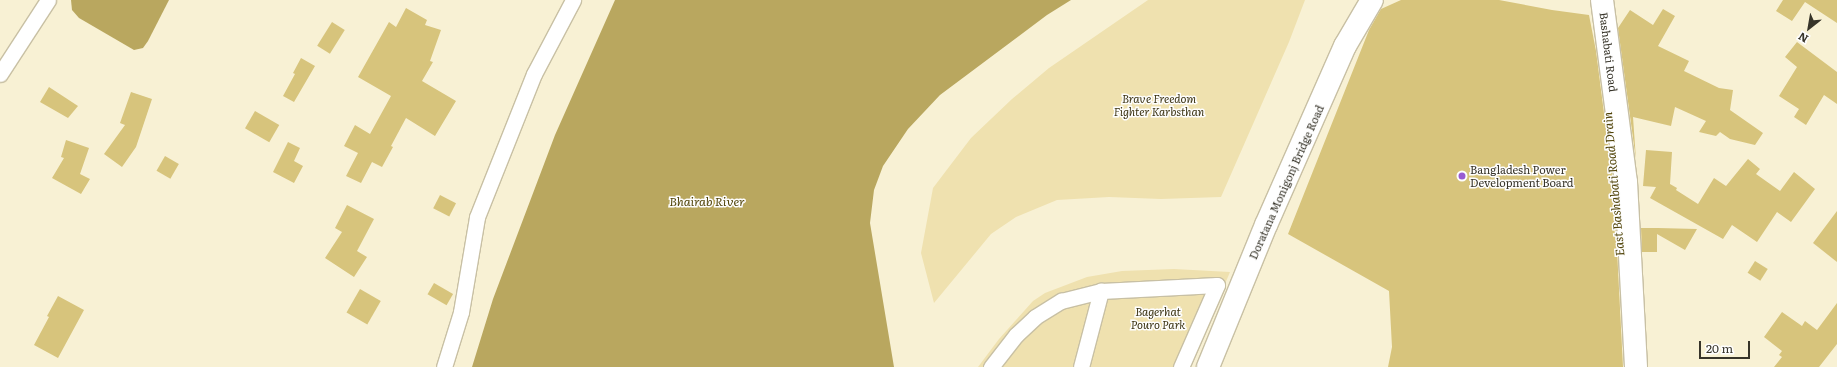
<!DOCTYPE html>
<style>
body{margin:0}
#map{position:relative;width:1837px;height:367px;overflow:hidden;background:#f8f1d4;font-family:Literata,serif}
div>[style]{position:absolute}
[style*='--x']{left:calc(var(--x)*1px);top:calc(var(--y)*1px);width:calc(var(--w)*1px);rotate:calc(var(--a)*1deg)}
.green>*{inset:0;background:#efe1af}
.water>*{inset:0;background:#b9a75f}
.building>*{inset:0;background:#d7c47c;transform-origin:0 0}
.roads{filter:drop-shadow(1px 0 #c8c0a4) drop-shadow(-1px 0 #c8c0a4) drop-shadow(0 1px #c8c0a4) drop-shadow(0 -1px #c8c0a4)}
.street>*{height:15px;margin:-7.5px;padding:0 7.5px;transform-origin:7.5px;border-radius:7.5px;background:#fff}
.secondary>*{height:22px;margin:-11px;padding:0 11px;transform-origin:11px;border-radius:11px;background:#fff}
.dots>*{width:11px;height:11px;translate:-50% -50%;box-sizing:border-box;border:2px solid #fefefe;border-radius:50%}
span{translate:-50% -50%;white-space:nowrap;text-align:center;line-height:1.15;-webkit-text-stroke:3px #fefefe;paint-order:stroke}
.street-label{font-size:11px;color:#373429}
.park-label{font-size:11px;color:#3b3312;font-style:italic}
.poi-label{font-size:11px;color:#373429}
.left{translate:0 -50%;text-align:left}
.water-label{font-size:12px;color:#514409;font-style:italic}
.north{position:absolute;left:1789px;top:8px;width:40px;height:40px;-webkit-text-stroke:3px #fefefe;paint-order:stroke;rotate:211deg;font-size:11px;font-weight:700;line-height:16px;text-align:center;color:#373429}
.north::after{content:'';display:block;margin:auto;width:14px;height:18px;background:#373429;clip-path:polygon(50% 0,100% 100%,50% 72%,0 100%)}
.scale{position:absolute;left:1699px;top:341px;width:51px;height:18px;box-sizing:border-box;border:2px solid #373429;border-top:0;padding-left:5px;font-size:12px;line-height:14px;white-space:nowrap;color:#373429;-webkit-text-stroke:3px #fefefe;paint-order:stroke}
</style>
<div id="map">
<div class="green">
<div style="clip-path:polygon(1148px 0,1305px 0,1289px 42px,1221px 197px,1161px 199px,1109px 197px,1057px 200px,1016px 217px,991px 234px,934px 303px,921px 253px,933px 188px,971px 138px,1012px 99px,1049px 68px)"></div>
<div style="clip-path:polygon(1174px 269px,1230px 272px,1190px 367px,978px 367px,999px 339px,1033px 301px,1045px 293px,1087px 277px,1122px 271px)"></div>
</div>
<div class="water">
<div style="clip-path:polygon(71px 0,169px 0,148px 41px,143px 48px,134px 50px,79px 18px,72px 10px)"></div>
<div style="clip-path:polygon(615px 0,1071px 0,1047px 15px,940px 95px,908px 129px,883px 166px,874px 190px,870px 223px,894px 367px,472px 367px,493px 299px,555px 135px)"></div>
</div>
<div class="building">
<div style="clip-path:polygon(1401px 0,1499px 0,1552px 10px,1589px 15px,1596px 51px,1614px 191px,1623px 367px,1388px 367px,1392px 347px,1389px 291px,1288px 234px,1369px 30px,1381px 9px)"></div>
<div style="clip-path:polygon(1783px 0,1837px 0,1837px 23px,1805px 2px,1792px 21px,1776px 11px)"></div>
<div style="clip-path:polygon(406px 8px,427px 20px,425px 25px,441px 30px,430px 61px,433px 62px,422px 81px,456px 101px,435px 136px,406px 118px,391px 146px,393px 147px,382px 167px,372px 162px,361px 183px,346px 176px,358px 153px,344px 146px,355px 125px,370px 134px,391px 96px,358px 77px,389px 22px,396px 27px)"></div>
<div style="clip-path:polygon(1663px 9px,1675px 16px,1658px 46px,1689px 61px,1684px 71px,1719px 88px,1733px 90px,1730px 110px,1763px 133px,1755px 145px,1730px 139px,1720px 132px,1716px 136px,1699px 132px,1706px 121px,1675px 107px,1671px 126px,1633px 117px,1636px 160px,1618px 28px,1630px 10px,1653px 25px)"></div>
<div style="left:332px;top:22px;width:15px;height:28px;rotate:32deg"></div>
<div style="clip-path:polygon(1797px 42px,1837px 72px,1837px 104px,1824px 95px,1806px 125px,1794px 117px,1799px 109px,1779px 96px,1797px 67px,1785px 57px)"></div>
<div style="clip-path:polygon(301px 58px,315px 66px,294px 102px,283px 96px,295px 74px,293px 73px)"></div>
<div style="clip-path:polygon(49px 87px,78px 106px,68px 118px,40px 102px)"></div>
<div style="clip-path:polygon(131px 92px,152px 99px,136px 147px,122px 167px,104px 154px,125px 125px,120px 123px)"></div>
<div style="left:255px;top:111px;width:28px;height:20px;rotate:30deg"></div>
<div style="clip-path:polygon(66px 140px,89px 148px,80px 174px,90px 179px,81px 194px,52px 178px,64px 158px,61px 157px)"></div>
<div style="clip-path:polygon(288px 142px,300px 148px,294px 161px,303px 166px,294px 183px,273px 172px)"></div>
<div style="clip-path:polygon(1646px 150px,1672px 152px,1670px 184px,1677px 188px,1676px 190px,1698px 204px,1714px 178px,1726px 186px,1748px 159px,1760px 169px,1756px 174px,1780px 191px,1794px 172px,1815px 189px,1791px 222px,1777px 212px,1757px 242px,1732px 225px,1723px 239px,1650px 198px,1656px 187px,1643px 186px)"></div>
<div style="left:165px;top:156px;width:16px;height:17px;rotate:30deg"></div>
<div style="left:440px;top:195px;width:18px;height:15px;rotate:27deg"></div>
<div style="clip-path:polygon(347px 205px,374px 219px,357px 251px,367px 257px,354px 277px,325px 258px,342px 232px,335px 228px)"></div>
<div style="clip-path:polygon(1837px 211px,1837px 262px,1813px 243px)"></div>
<div style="clip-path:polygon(1641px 228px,1658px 228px,1697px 229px,1685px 250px,1657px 234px,1657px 252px,1642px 252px)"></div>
<div style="left:1755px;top:261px;width:15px;height:14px;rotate:32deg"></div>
<div style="left:434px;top:283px;width:22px;height:13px;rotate:30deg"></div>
<div style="left:360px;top:289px;width:24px;height:27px;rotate:30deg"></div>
<div style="clip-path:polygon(58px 296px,84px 310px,58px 358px,34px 345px,49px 317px,47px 316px)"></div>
<div style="clip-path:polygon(1837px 303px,1837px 344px,1819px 367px,1774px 367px,1782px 357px,1779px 355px,1782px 351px,1764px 337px,1782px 312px,1802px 326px,1805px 321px,1817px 330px)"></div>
</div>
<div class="roads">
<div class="street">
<div style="--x:0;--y:74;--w:88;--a:-57"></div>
<div style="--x:444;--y:367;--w:58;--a:-72.8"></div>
<div style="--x:461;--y:312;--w:96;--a:-80.4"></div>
<div style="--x:477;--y:217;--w:154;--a:-68.3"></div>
<div style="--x:534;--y:74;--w:84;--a:-62.2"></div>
<div style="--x:991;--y:367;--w:41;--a:-52"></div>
<div style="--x:1016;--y:335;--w:26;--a:-43"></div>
<div style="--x:1035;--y:317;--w:31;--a:-32"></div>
<div style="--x:1061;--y:301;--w:41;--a:-14"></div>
<div style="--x:1101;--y:291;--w:116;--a:-3"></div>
<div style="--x:1217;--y:285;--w:90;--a:113.7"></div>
<div style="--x:1081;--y:367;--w:79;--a:-75.3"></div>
</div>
<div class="secondary">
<div style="--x:1602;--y:0;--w:184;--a:82.5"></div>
<div style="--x:1626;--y:182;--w:185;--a:86.9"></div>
<div style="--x:1208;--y:367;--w:153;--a:-67.8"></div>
<div style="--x:1266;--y:225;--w:196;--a:-66.2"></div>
<div style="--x:1345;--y:46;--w:53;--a:-59.6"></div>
</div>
</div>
<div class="dots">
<div style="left:1462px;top:176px;background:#985bd2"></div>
</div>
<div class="street-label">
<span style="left:1609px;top:52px;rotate:83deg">Bashabati Road</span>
<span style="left:1286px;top:182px;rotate:-66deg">Doratana Monigonj Bridge Road</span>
</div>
<div class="park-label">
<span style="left:1159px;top:105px">Brave Freedom<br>Fighter Karbsthan</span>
<span style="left:1158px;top:318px">Bagerhat<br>Pouro Park</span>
</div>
<div class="poi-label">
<span class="left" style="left:1470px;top:176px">Bangladesh Power<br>Development Board</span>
</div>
<div class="water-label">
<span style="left:1614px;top:184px;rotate:-95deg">East Bashabati Road Drain</span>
<span style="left:707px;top:202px">Bhairab River</span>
</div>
<div class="north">N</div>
<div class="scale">20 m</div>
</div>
